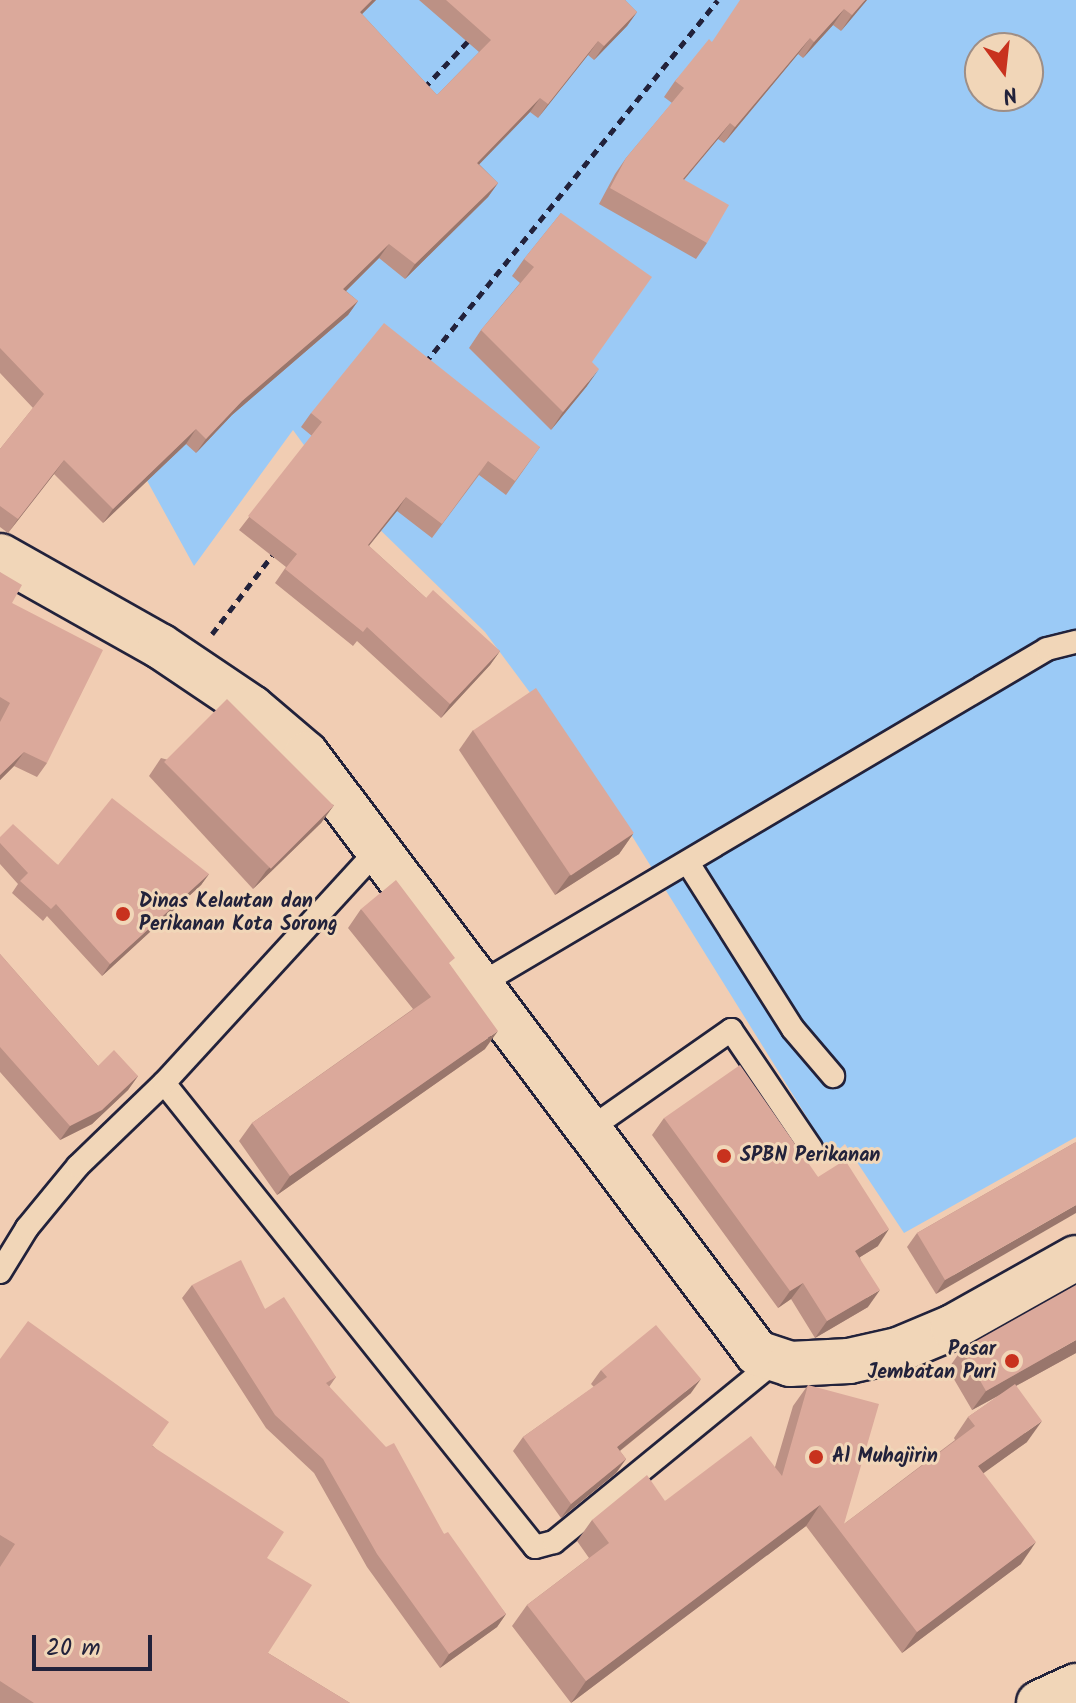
<!DOCTYPE html>
<style>
body{margin:0}
#map{position:relative;width:1076px;height:1703px;overflow:hidden;background:#f1cdb3;font-family:Kalam,sans-serif}
div>[style]{position:absolute}
[style*='--x']{left:calc(var(--x)*1px);top:calc(var(--y)*1px);width:calc(var(--w)*1px);rotate:calc(var(--a)*1deg)}
.water>*{inset:0;background:#9bcaf6}
.path>*{height:5px;margin-top:-2.5px;transform-origin:0;background:repeating-linear-gradient(90deg,#22223b 0 8px,transparent 0 14px)}
.roads{filter:drop-shadow(2px 0 #22223b) drop-shadow(-2px 0 #22223b) drop-shadow(0 2px #22223b) drop-shadow(0 -2px #22223b)}
.service>*{height:22px;margin:-11px;padding:0 11px;transform-origin:11px;border-radius:11px;background:#f1d6b8}
.minor>*{height:44px;margin:-22px;padding:0 22px;transform-origin:22px;border-radius:22px;background:#f1d6b8}
.wall>*{inset:0;background:#bc9185}
.shaded-wall>*{inset:0;background:#99766c}
.building>*{inset:0;background:#dba99b;transform-origin:0 0}
.dots>*{width:22px;height:22px;translate:-50% -50%;box-sizing:border-box;border:4px solid #f1d6b8;border-radius:50%}
span{translate:-50% -50%;white-space:nowrap;text-align:center;line-height:1.15;-webkit-text-stroke:6px #f1d6b8;paint-order:stroke}
.poi-label{font-size:20px;color:#22223b;font-weight:700}
.left{translate:0 -50%;text-align:left}
.right{translate:-100% -50%;text-align:right}
.north{position:absolute;left:964px;top:32px;width:80px;height:80px;box-sizing:border-box;background:#f1d6b8;border:2px solid #9e8e86;border-radius:50%;rotate:165deg;font-size:22px;font-weight:700;line-height:32px;text-align:center;color:#22223b}
.north::after{content:'';display:block;margin:auto;width:28px;height:36px;background:#c8321e;clip-path:polygon(50% 0,100% 100%,50% 72%,0 100%)}
.scale{position:absolute;left:32px;top:1635px;width:120px;height:36px;box-sizing:border-box;border:4px solid #22223b;border-top:0;padding-left:10px;font-size:24px;line-height:28px;white-space:nowrap;color:#22223b;-webkit-text-stroke:6px #f1d6b8;paint-order:stroke}
</style>
<div id="map">
<div class="water">
<div style="clip-path:polygon(evenodd,0 0,1076px 0,1076px 1137px,904px 1233px,845px 1144px,831px 1156px,609px 799px,485px 632px,330px 481px,293px 430px,194px 566px,112px 417px,0 0,980px 48px,1028px 48px,1028px 96px,980px 96px,980px 48px)"></div>
</div>
<div class="path">
<div style="--x:424;--y:88;--w:66;--a:-46.8"></div>
<div style="--x:425;--y:363;--w:466;--a:-51.1"></div>
<div style="--x:212;--y:634;--w:102;--a:-52.6"></div>
</div>
<div class="roads">
<div class="service">
<div style="--x:688;--y:863;--w:196;--a:57.7"></div>
<div style="--x:793;--y:1029;--w:62;--a:49.6"></div>
<div style="--x:482;--y:983;--w:656;--a:-30.59"></div>
<div style="--x:1047;--y:649;--w:30;--a:-14"></div>
<div style="--x:164;--y:1083;--w:594;--a:51.36"></div>
<div style="--x:535;--y:1547;--w:20;--a:-15"></div>
<div style="--x:554;--y:1542;--w:284;--a:-39.3"></div>
<div style="--x:591;--y:1128;--w:171;--a:-35"></div>
<div style="--x:731;--y:1030;--w:143;--a:55.9"></div>
<div style="--x:0;--y:1272;--w:52;--a:-58.5"></div>
<div style="--x:27;--y:1228;--w:80;--a:-50.6"></div>
<div style="--x:78;--y:1166;--w:120;--a:-44"></div>
<div style="--x:164;--y:1083;--w:320;--a:-47.5"></div>
</div>
<div class="minor">
<div style="--x:0;--y:556;--w:184;--a:29.4"></div>
<div style="--x:160;--y:646;--w:111;--a:34"></div>
<div style="--x:252;--y:708;--w:71;--a:40.4"></div>
<div style="--x:306;--y:754;--w:750;--a:53.02"></div>
<div style="--x:757;--y:1353;--w:35;--a:18"></div>
<div style="--x:790;--y:1364;--w:59;--a:-2.9"></div>
<div style="--x:849;--y:1361;--w:50;--a:-12.7"></div>
<div style="--x:898;--y:1350;--w:60;--a:-22.7"></div>
<div style="--x:953;--y:1327;--w:141;--a:-29.3"></div>
<div style="--x:1039;--y:1703;--w:41;--a:-24.7"></div>
</div>
</div>
<div class="wall">
<div style="clip-path:polygon(0 0,376px 0,362px 14px,437px 95px,479px 52px,419px 0,625px 0,637px 12px,627px 26px,594px 60px,588px 55px,538px 118px,530px 112px,479px 164px,498px 183px,488px 197px,405px 279px,379px 258px,346px 291px,358px 301px,348px 315px,232px 415px,196px 453px,186px 444px,103px 523px,54px 474px,8px 533px,0 527px,0 449px,33px 408px,0 373px)"></div>
<div style="clip-path:polygon(867px 0,841px 31px,833px 25px,803px 58px,798px 54px,724px 143px,718px 139px,684px 180px,707px 243px,696px 259px,599px 204px,615px 174px,626px 158px,672px 103px,664px 97px,675px 81px,712px 42px)"></div>
<div style="clip-path:polygon(561px 213px,592px 362px,587px 386px,551px 430px,469px 348px,481px 330px,520px 283px,512px 276px,524px 259px)"></div>
<div style="clip-path:polygon(311px 413px,540px 447px,506px 495px,479px 475px,432px 538px,397px 511px,369px 546px,426px 598px,500px 651px,490px 665px,441px 718px,357px 641px,353px 646px,275px 583px,286px 567px,239px 530px,312px 436px,301px 427px)"></div>
<div style="clip-path:polygon(0 572px,12px 603px,47px 763px,37px 777px,14px 766px,0 780px)"></div>
<div style="clip-path:polygon(473px 730px,633px 834px,619px 854px,555px 895px,459px 750px)"></div>
<div style="clip-path:polygon(161px 758px,334px 805px,321px 823px,253px 889px,149px 776px)"></div>
<div style="clip-path:polygon(0 837px,58px 865px,209px 874px,201px 885px,102px 976px,47px 916px,43px 921px,12px 893px,18px 884px,0 864px)"></div>
<div style="clip-path:polygon(361px 909px,450px 965px,485px 1049px,277px 1195px,239px 1141px,252px 1123px,413px 1009px,348px 928px)"></div>
<div style="clip-path:polygon(0 954px,98px 1066px,138px 1076px,128px 1090px,92px 1124px,60px 1140px,0 1072px)"></div>
<div style="clip-path:polygon(664px 1118px,818px 1177px,878px 1246px,860px 1257px,868px 1307px,815px 1338px,791px 1299px,778px 1308px,652px 1135px)"></div>
<div style="clip-path:polygon(1076px 1142px,936px 1294px,907px 1247px,917px 1233px)"></div>
<div style="clip-path:polygon(192px 1285px,265px 1309px,336px 1377px,329px 1387px,506px 1614px,497px 1627px,440px 1668px,367px 1567px,314px 1473px,266px 1428px,182px 1298px)"></div>
<div style="clip-path:polygon(962px 1349px,1076px 1353px,1016px 1386px,1027px 1442px,983px 1473px,1021px 1564px,902px 1653px,806px 1526px,571px 1703px,512px 1626px,527px 1605px,589px 1558px,577px 1541px,592px 1520px,665px 1501px,775px 1467px,793px 1406px,808px 1385px,844px 1524px,955px 1440px,954px 1438px,968px 1417px,1000px 1395px,972px 1410px,948px 1369px)"></div>
<div style="clip-path:polygon(0 1359px,153px 1446px,267px 1558px,268px 1653px,350px 1703px,0 1703px)"></div>
<div style="clip-path:polygon(601px 1370px,691px 1393px,620px 1451px,626px 1459px,616px 1473px,561px 1518px,513px 1451px,523px 1437px,594px 1387px,591px 1384px)"></div>
</div>
<div class="shaded-wall">
<div style="clip-path:polygon(372px 0,376px 0,350px 26px,360px 12px)"></div>
<div style="clip-path:polygon(865px 0,867px 0,841px 31px,852px 15px)"></div>
<div style="clip-path:polygon(844px 9px,833px 25px,803px 58px,814px 42px)"></div>
<div style="clip-path:polygon(637px 12px,627px 26px,594px 60px,604px 46px)"></div>
<div style="clip-path:polygon(810px 38px,798px 54px,724px 143px,735px 127px)"></div>
<div style="clip-path:polygon(598px 41px,588px 55px,538px 118px,548px 104px)"></div>
<div style="clip-path:polygon(540px 98px,530px 112px,467px 177px,477px 163px)"></div>
<div style="clip-path:polygon(730px 123px,718px 139px,671px 195px,683px 179px)"></div>
<div style="clip-path:polygon(498px 183px,488px 197px,405px 279px,415px 264px)"></div>
<div style="clip-path:polygon(389px 244px,379px 258px,333px 304px,343px 289px)"></div>
<div style="clip-path:polygon(358px 301px,348px 315px,232px 415px,196px 453px,206px 439px,242px 401px)"></div>
<div style="clip-path:polygon(599px 369px,587px 386px,551px 430px,563px 412px)"></div>
<div style="clip-path:polygon(196px 429px,186px 444px,103px 523px,113px 509px)"></div>
<div style="clip-path:polygon(64px 460px,54px 474px,8px 533px,18px 519px)"></div>
<div style="clip-path:polygon(406px 497px,397px 511px,358px 559px,368px 545px)"></div>
<div style="clip-path:polygon(500px 651px,490px 665px,441px 718px,450px 704px)"></div>
<div style="clip-path:polygon(24px 752px,14px 766px,0 780px,0 775px)"></div>
<div style="clip-path:polygon(334px 805px,321px 823px,253px 889px,266px 871px)"></div>
<div style="clip-path:polygon(633px 834px,619px 854px,555px 895px,569px 876px)"></div>
<div style="clip-path:polygon(209px 874px,201px 885px,102px 976px,110px 964px)"></div>
<div style="clip-path:polygon(498px 1031px,485px 1049px,277px 1195px,290px 1176px)"></div>
<div style="clip-path:polygon(138px 1076px,128px 1090px,92px 1124px,60px 1140px,70px 1126px)"></div>
<div style="clip-path:polygon(1076px 1205px,1076px 1213px,936px 1294px,945px 1280px)"></div>
<div style="clip-path:polygon(889px 1229px,878px 1246px,844px 1267px,855px 1251px)"></div>
<div style="clip-path:polygon(803px 1283px,791px 1299px,778px 1308px,790px 1291px)"></div>
<div style="clip-path:polygon(880px 1290px,868px 1307px,815px 1338px,827px 1321px)"></div>
<div style="clip-path:polygon(1076px 1340px,1076px 1353px,972px 1410px,986px 1391px)"></div>
<div style="clip-path:polygon(701px 1379px,691px 1393px,607px 1461px,617px 1447px)"></div>
<div style="clip-path:polygon(1042px 1421px,1027px 1442px,963px 1488px,978px 1466px)"></div>
<div style="clip-path:polygon(626px 1459px,616px 1473px,561px 1518px,571px 1504px)"></div>
<div style="clip-path:polygon(820px 1505px,806px 1526px,571px 1703px,586px 1681px)"></div>
<div style="clip-path:polygon(1036px 1542px,1021px 1564px,902px 1653px,917px 1632px)"></div>
<div style="clip-path:polygon(506px 1614px,497px 1627px,440px 1668px,449px 1654px)"></div>
</div>
<div class="building">
<div style="clip-path:polygon(0 0,372px 0,360px 12px,437px 95px,491px 40px,446px 0,625px 0,637px 12px,604px 46px,598px 41px,548px 104px,540px 98px,477px 163px,498px 183px,415px 264px,389px 244px,343px 289px,358px 301px,242px 401px,206px 439px,196px 429px,113px 509px,64px 460px,18px 519px,0 506px,0 449px,44px 394px,0 348px)"></div>
<div style="clip-path:polygon(740px 0,865px 0,852px 15px,844px 9px,814px 42px,810px 38px,735px 127px,730px 123px,683px 179px,729px 205px,707px 243px,610px 188px,626px 158px,684px 88px,675px 81px,709px 39px,712px 42px)"></div>
<div style="clip-path:polygon(561px 213px,652px 277px,592px 362px,599px 369px,563px 412px,481px 330px,534px 267px,524px 259px)"></div>
<div style="clip-path:polygon(384px 323px,540px 447px,515px 481px,488px 461px,442px 524px,406px 497px,368px 545px,426px 598px,433px 590px,500px 651px,450px 704px,367px 627px,363px 632px,285px 569px,297px 554px,248px 516px,322px 422px,311px 413px)"></div>
<div style="clip-path:polygon(0 572px,22px 585px,12px 603px,103px 650px,47px 763px,24px 752px,0 775px,0 722px,10px 703px,0 697px)"></div>
<div style="left:536px;top:688px;width:175px;height:76px;rotate:56deg"></div>
<div style="left:227px;top:699px;width:151px;height:89px;rotate:45deg"></div>
<div style="clip-path:polygon(112px 798px,209px 874px,110px 964px,56px 904px,51px 909px,20px 881px,28px 873px,0 843px,0 837px,13px 824px,58px 865px)"></div>
<div style="clip-path:polygon(396px 880px,455px 958px,449px 963px,498px 1031px,290px 1176px,252px 1123px,431px 997px,361px 909px)"></div>
<div style="clip-path:polygon(0 954px,98px 1066px,114px 1050px,138px 1076px,102px 1110px,70px 1126px,0 1047px)"></div>
<div style="clip-path:polygon(740px 1065px,818px 1177px,845px 1160px,889px 1229px,855px 1251px,880px 1290px,827px 1321px,803px 1283px,790px 1291px,664px 1118px)"></div>
<div style="clip-path:polygon(1076px 1142px,1076px 1205px,945px 1280px,917px 1233px)"></div>
<div style="clip-path:polygon(241px 1260px,265px 1309px,284px 1297px,336px 1377px,326px 1383px,386px 1447px,394px 1443px,444px 1534px,448px 1532px,506px 1614px,449px 1654px,377px 1554px,323px 1459px,275px 1415px,192px 1285px)"></div>
<div style="clip-path:polygon(1076px 1285px,1076px 1340px,986px 1391px,962px 1349px)"></div>
<div style="clip-path:polygon(28px 1321px,169px 1422px,152px 1446px,284px 1532px,267px 1558px,312px 1585px,268px 1653px,350px 1703px,34px 1703px,0 1681px,0 1567px,15px 1544px,0 1535px,0 1359px)"></div>
<div style="clip-path:polygon(656px 1325px,701px 1379px,617px 1447px,626px 1459px,571px 1504px,523px 1437px,607px 1377px,601px 1370px)"></div>
<div style="clip-path:polygon(1015px 1384px,1042px 1421px,978px 1466px,1036px 1542px,917px 1632px,820px 1505px,586px 1681px,527px 1605px,609px 1543px,592px 1520px,647px 1475px,665px 1501px,751px 1436px,782px 1476px,808px 1385px,879px 1404px,844px 1524px,975px 1426px,968px 1417px)"></div>
</div>
<div class="dots">
<div style="left:123px;top:914px;background:#c8321e"></div>
<div style="left:724px;top:1156px;background:#c8321e"></div>
<div style="left:1012px;top:1361px;background:#c8321e"></div>
<div style="left:816px;top:1457px;background:#c8321e"></div>
</div>
<div class="poi-label">
<span class="left" style="left:139px;top:914px">Dinas Kelautan dan<br>Perikanan Kota Sorong</span>
<span class="left" style="left:740px;top:1156px">SPBN Perikanan</span>
<span class="right" style="left:996px;top:1362px">Pasar<br>Jembatan Puri</span>
<span class="left" style="left:832px;top:1457px">Al Muhajirin</span>
</div>
<div class="north">N</div>
<div class="scale">20 m</div>
</div>
